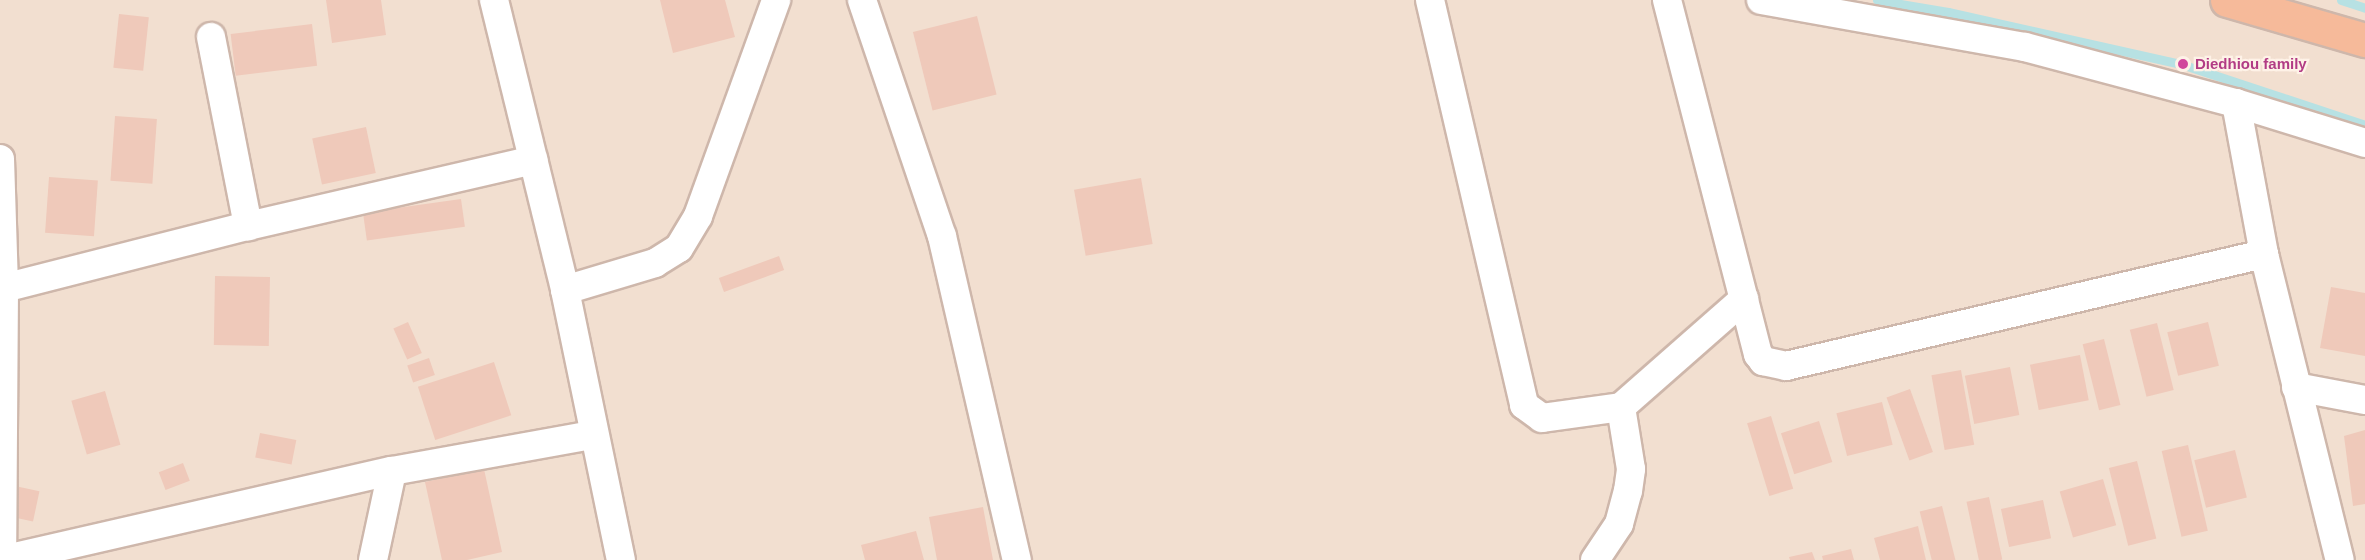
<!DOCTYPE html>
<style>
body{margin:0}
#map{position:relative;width:2365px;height:560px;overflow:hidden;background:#fbeee1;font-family:Helvetica,sans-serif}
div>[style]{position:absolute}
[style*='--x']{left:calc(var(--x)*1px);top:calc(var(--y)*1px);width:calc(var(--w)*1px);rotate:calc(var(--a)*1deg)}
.residential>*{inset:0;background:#f2dfd0;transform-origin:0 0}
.stream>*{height:9px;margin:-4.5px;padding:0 4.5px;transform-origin:4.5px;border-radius:4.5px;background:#b7e1e3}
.building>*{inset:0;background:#efc9ba;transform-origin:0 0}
.roads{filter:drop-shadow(2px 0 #ceb7ab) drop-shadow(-2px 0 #ceb7ab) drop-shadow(0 2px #ceb7ab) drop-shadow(0 -2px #ceb7ab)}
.minor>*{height:28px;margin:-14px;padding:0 14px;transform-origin:14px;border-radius:14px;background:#fff}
.trunk>*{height:33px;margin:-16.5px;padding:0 16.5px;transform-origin:16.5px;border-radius:16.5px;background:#f6ba9a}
.dots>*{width:16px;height:16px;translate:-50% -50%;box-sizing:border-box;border:3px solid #fef2e7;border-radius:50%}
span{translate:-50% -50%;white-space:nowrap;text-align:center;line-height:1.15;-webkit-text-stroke:4.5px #fef2e7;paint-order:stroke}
.hotel-label{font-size:15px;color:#b23c85;font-weight:700}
.left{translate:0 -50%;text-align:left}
</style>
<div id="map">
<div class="residential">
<div style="left:0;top:0;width:2365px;height:560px"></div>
</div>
<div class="stream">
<div style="--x:1877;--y:0;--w:72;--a:9.6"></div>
<div style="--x:1948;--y:12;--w:239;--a:12.6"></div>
<div style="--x:2181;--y:64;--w:194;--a:18.3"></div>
<div style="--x:2341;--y:0;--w:25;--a:18"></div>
</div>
<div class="building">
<div style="clip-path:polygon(326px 0,381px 0,386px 35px,332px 43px)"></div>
<div style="clip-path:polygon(660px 0,725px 0,735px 37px,673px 53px)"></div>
<div style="left:119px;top:14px;width:30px;height:54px;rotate:6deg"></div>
<div style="left:977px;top:16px;width:81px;height:66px;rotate:76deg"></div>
<div style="left:312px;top:24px;width:42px;height:82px;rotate:83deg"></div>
<div style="left:115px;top:116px;width:42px;height:65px;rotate:4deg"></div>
<div style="left:366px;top:127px;width:47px;height:55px;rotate:78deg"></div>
<div style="left:49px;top:177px;width:49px;height:56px;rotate:4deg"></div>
<div style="left:1141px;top:178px;width:67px;height:68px;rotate:80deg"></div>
<div style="left:461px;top:199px;width:28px;height:99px;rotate:82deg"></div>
<div style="left:779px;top:256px;width:15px;height:64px;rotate:70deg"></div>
<div style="left:215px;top:276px;width:55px;height:69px;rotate:1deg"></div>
<div style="clip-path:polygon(2331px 287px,2365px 293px,2365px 356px,2320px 348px)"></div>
<div style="left:408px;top:322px;width:34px;height:16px;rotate:66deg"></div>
<div style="left:2208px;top:322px;width:45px;height:42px;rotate:76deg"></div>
<div style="left:2157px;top:323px;width:69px;height:28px;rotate:76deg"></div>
<div style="left:2104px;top:339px;width:68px;height:22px;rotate:76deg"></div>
<div style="left:2080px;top:355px;width:46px;height:51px;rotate:79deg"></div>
<div style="left:429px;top:358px;width:18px;height:23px;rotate:71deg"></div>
<div style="left:494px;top:362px;width:56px;height:80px;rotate:72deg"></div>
<div style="left:2010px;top:367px;width:49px;height:46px;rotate:79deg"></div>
<div style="left:1961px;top:370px;width:76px;height:30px;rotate:80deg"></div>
<div style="left:1910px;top:389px;width:67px;height:25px;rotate:70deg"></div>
<div style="left:105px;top:391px;width:56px;height:35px;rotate:74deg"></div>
<div style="left:1882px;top:402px;width:44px;height:47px;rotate:76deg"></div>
<div style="left:1771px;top:416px;width:76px;height:25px;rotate:73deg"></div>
<div style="left:1819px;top:421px;width:43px;height:40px;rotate:72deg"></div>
<div style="clip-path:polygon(2365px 430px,2365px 504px,2353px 506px,2344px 436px)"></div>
<div style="left:260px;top:433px;width:37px;height:25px;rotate:11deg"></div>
<div style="left:2188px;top:445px;width:88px;height:27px;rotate:77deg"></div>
<div style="left:2235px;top:450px;width:49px;height:42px;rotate:76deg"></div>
<div style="left:2137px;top:461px;width:80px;height:29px;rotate:76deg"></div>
<div style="left:183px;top:463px;width:19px;height:26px;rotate:69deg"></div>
<div style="clip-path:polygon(484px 469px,502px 552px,467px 560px,442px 560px,425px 482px)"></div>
<div style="left:2103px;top:479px;width:48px;height:45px;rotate:74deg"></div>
<div style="left:15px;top:486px;width:25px;height:31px;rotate:12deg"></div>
<div style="left:1989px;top:497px;width:64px;height:23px;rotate:78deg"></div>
<div style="left:2043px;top:500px;width:39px;height:43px;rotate:78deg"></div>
<div style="left:1942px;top:506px;width:56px;height:23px;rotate:76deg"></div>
<div style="clip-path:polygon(983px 507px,993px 560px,937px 560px,929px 517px)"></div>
<div style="clip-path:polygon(1918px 526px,1926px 560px,1880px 560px,1874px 538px)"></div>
<div style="clip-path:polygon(916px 531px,924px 560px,865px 560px,861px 545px)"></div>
<div style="clip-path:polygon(1851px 549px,1854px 560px,1823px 560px,1822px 556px)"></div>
<div style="clip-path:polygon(1812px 552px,1815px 560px,1790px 560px,1789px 557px)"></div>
</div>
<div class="roads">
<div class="minor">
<div style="--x:494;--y:0;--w:299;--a:76.2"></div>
<div style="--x:565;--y:290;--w:276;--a:78.3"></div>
<div style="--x:862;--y:0;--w:249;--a:71.3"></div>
<div style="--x:942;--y:236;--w:333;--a:77"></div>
<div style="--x:1430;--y:0;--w:416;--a:76.9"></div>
<div style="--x:1524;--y:405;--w:22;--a:36"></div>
<div style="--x:1542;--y:418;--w:80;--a:-7.9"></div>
<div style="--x:1667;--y:0;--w:366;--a:75.6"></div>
<div style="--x:1758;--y:354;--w:9;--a:54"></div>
<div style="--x:1763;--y:361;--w:24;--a:12"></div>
<div style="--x:1786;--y:366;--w:491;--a:-13.2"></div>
<div style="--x:1761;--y:0;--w:268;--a:10.1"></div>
<div style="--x:2025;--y:47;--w:218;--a:14.9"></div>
<div style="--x:2236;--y:103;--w:135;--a:17.2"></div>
<div style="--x:211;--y:37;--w:193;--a:78.9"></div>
<div style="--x:2236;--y:103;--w:154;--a:79.5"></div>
<div style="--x:2264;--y:254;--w:315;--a:76.1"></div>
<div style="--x:0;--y:159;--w:129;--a:88.2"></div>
<div style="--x:4;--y:288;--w:272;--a:90.4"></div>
<div style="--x:4;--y:288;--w:252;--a:-14.3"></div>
<div style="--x:248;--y:226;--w:293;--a:-13"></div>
<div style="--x:565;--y:290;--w:94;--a:-16.7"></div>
<div style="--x:655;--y:263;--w:28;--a:-32"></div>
<div style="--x:679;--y:248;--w:37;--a:-59"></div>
<div style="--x:698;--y:216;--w:230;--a:-70.1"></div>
<div style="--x:2296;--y:387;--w:70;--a:10.7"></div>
<div style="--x:2;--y:560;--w:400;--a:-12.9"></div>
<div style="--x:373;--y:560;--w:91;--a:-77.9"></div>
<div style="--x:392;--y:471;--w:203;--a:-10.2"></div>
<div style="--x:1595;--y:560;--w:43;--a:-56.3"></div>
<div style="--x:1619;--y:524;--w:34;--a:-75"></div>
<div style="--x:1628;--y:491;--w:22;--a:-82"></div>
<div style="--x:1631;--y:469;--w:63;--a:-99.2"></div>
<div style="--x:1621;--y:407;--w:164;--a:-41.3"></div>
</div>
<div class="trunk">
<div style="--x:2227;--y:0;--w:144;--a:16.2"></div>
</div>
</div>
<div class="dots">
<div style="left:2183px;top:64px;background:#d1479c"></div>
</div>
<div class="hotel-label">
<span class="left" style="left:2195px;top:64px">Diedhiou family</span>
</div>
</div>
